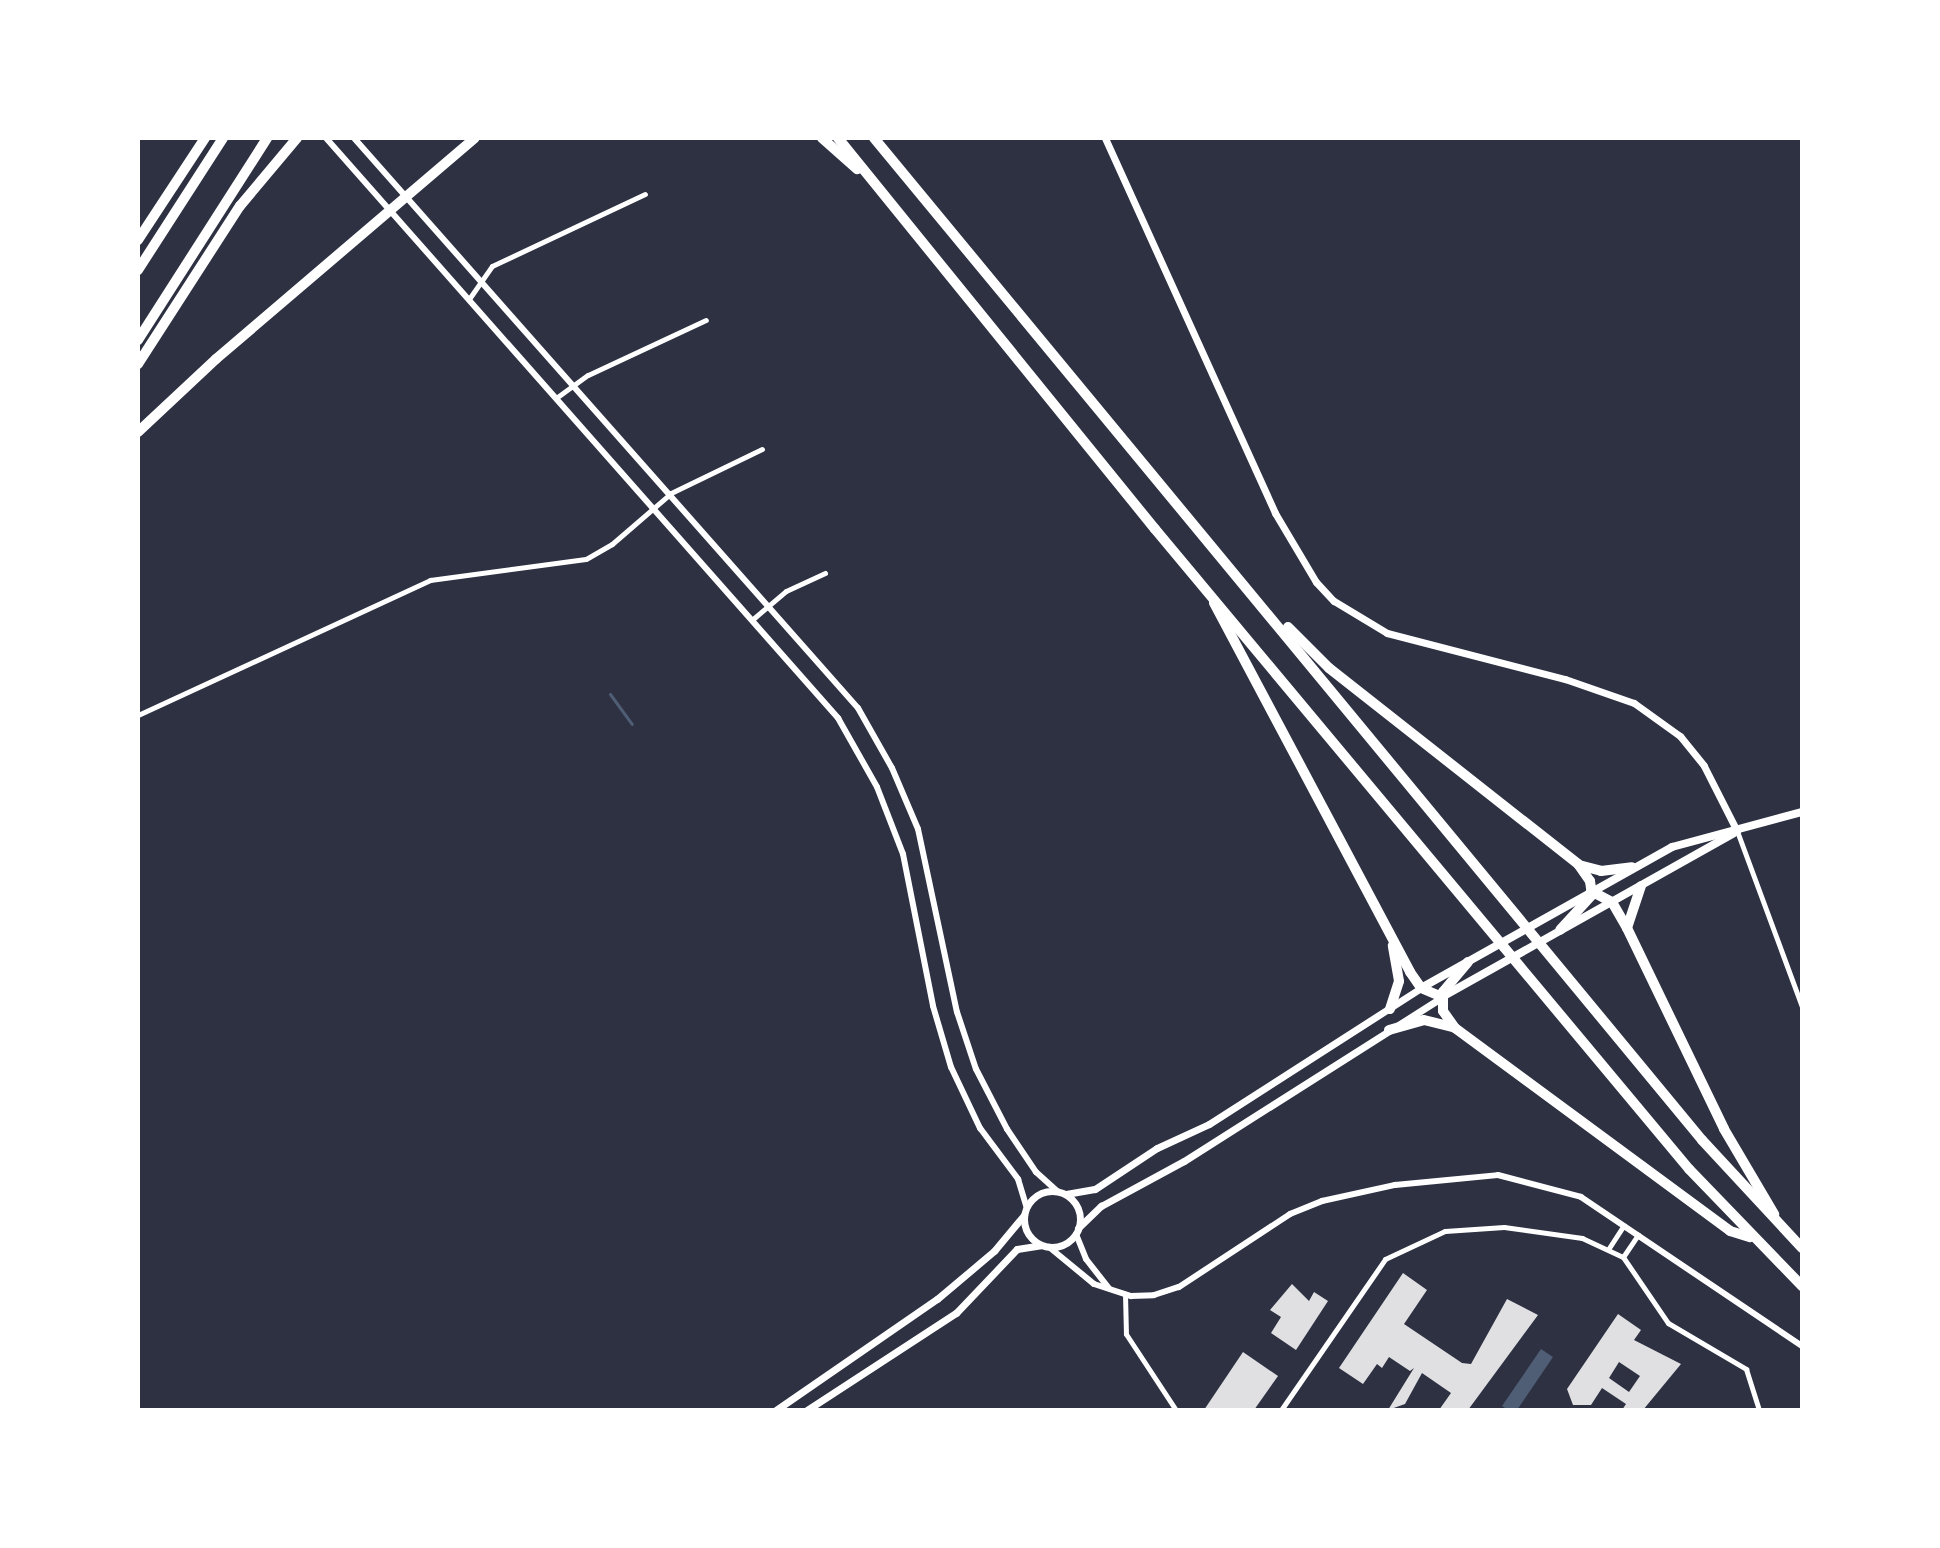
<!DOCTYPE html>
<style>
body{margin:0}
#map{position:relative;width:1940px;height:1548px;overflow:hidden;background:#2d3142;font-family:"Asap Condensed",sans-serif}
div>[style]{position:absolute}
[style*='--x']{left:calc(var(--x)*1px);top:calc(var(--y)*1px);width:calc(var(--w)*1px);rotate:calc(var(--a)*1deg)}
.water>*{inset:0;background:#4f5d75}
.stream>*{height:3px;margin:-1.5px;padding:0 1.5px;transform-origin:1.5px;border-radius:1.5px;background:#4f5d75}
.building>*{inset:0;background:#e0e0e3}
.minor>*{height:5px;margin:-2.5px;padding:0 2.5px;transform-origin:2.5px;border-radius:2.5px;background:#fff}
.tertiary>*{height:6px;margin:-3px;padding:0 3px;transform-origin:3px;border-radius:3px;background:#fff}
.secondary>*{height:7px;margin:-3.5px;padding:0 3.5px;transform-origin:3.5px;border-radius:3.5px;background:#fff}
.secondary>.ring{margin:-3.5px;padding:0;box-sizing:content-box;background:none;border:7px solid #fff;border-radius:50%}
.primary>*{height:8px;margin:-4px;padding:0 4px;transform-origin:4px;border-radius:4px;background:#fff}
.motorway>*{height:10px;margin:-5px;padding:0 5px;transform-origin:5px;border-radius:5px;background:#fff}
span{translate:-50% -50%;white-space:nowrap;text-align:center;line-height:1.15;-webkit-text-stroke:8px #fff;paint-order:stroke}
.frame{position:absolute;inset:0;border:140px solid #fff;pointer-events:none}
</style>
<div id="map">
<div class="water">
<div style="clip-path:polygon(1541px 1349px,1553px 1357px,1517px 1410px,1508px 1410px,1502px 1406px)"></div>
</div>
<div class="stream">
<div style="--x:610;--y:694;--w:37;--a:54"></div>
</div>
<div class="building">
<div style="clip-path:polygon(1403px 1273px,1427px 1290px,1404px 1324px,1462px 1363px,1471px 1364px,1507px 1299px,1538px 1315px,1468px 1410px,1439px 1410px,1451px 1393px,1422px 1373px,1405px 1404px,1388px 1410px,1414px 1368px,1410px 1371px,1389px 1357px,1382px 1368px,1377px 1364px,1363px 1384px,1339px 1368px)"></div>
<div style="clip-path:polygon(1292px 1284px,1309px 1301px,1314px 1292px,1328px 1301px,1296px 1350px,1271px 1333px,1281px 1317px,1270px 1310px)"></div>
<div style="clip-path:polygon(evenodd,1618px 1314px,1641px 1330px,1634px 1340px,1681px 1364px,1643px 1410px,1622px 1410px,1626px 1404px,1602px 1388px,1591px 1405px,1573px 1405px,1567px 1389px,1618px 1314px,1619px 1362px,1640px 1376px,1629px 1392px,1609px 1378px,1619px 1362px)"></div>
<div style="clip-path:polygon(1243px 1352px,1278px 1376px,1254px 1410px,1204px 1410px)"></div>
</div>
<div class="minor">
<div style="--x:469;--y:299;--w:40;--a:-55.1"></div>
<div style="--x:492;--y:266;--w:169;--a:-25.2"></div>
<div style="--x:556;--y:398;--w:39;--a:-36"></div>
<div style="--x:588;--y:375;--w:130;--a:-25"></div>
<div style="--x:753;--y:619;--w:43;--a:-40.3"></div>
<div style="--x:786;--y:591;--w:43;--a:-24.8"></div>
<div style="--x:138;--y:715;--w:322;--a:-24.8"></div>
<div style="--x:430;--y:580;--w:157;--a:-7.7"></div>
<div style="--x:586;--y:559;--w:30;--a:-30"></div>
<div style="--x:612;--y:544;--w:78;--a:-40.8"></div>
<div style="--x:671;--y:493;--w:101;--a:-25.8"></div>
<div style="--x:1737;--y:831;--w:188;--a:69.7"></div>
<div style="--x:1609;--y:1248;--w:27;--a:-57"></div>
<div style="--x:1623;--y:1257;--w:27;--a:-56"></div>
<div style="--x:1125;--y:1294;--w:40;--a:88.6"></div>
<div style="--x:1126;--y:1334;--w:91;--a:56.7"></div>
<div style="--x:1281;--y:1410;--w:183;--a:-55.4"></div>
<div style="--x:1385;--y:1259;--w:66;--a:-25"></div>
<div style="--x:1445;--y:1231;--w:59;--a:-3.9"></div>
<div style="--x:1504;--y:1227;--w:79;--a:8"></div>
<div style="--x:1582;--y:1238;--w:45;--a:24.9"></div>
<div style="--x:1623;--y:1257;--w:80;--a:55.7"></div>
<div style="--x:1668;--y:1323;--w:91;--a:30.5"></div>
<div style="--x:1746;--y:1369;--w:43;--a:72.4"></div>
</div>
<div class="tertiary">
<div style="--x:326;--y:138;--w:774;--a:48.56"></div>
<div style="--x:838;--y:718;--w:79;--a:60.5"></div>
<div style="--x:877;--y:787;--w:72;--a:68.8"></div>
<div style="--x:903;--y:854;--w:155;--a:78.8"></div>
<div style="--x:933;--y:1006;--w:64;--a:73.6"></div>
<div style="--x:951;--y:1067;--w:68;--a:64.6"></div>
<div style="--x:980;--y:1128;--w:64;--a:53.3"></div>
<div style="--x:1018;--y:1179;--w:28;--a:73"></div>
<div style="--x:354;--y:138;--w:761;--a:48.52"></div>
<div style="--x:858;--y:708;--w:69;--a:60.5"></div>
<div style="--x:892;--y:768;--w:66;--a:66.9"></div>
<div style="--x:918;--y:829;--w:187;--a:78"></div>
<div style="--x:957;--y:1012;--w:60;--a:71.6"></div>
<div style="--x:976;--y:1069;--w:68;--a:62.7"></div>
<div style="--x:1007;--y:1129;--w:52;--a:56"></div>
<div style="--x:1036;--y:1172;--w:28;--a:42"></div>
<div style="--x:1076;--y:1234;--w:27;--a:68"></div>
<div style="--x:1086;--y:1259;--w:37;--a:52"></div>
<div style="--x:1049;--y:1247;--w:58;--a:39.4"></div>
<div style="--x:1094;--y:1284;--w:39;--a:18"></div>
<div style="--x:1131;--y:1296;--w:23;--a:-2"></div>
<div style="--x:1154;--y:1295;--w:26;--a:-18"></div>
<div style="--x:1179;--y:1287;--w:133;--a:-33.3"></div>
<div style="--x:1290;--y:1214;--w:35;--a:-22"></div>
<div style="--x:1322;--y:1201;--w:75;--a:-12.4"></div>
<div style="--x:1395;--y:1185;--w:103;--a:-5.5"></div>
<div style="--x:1498;--y:1175;--w:86;--a:14.8"></div>
<div style="--x:1581;--y:1197;--w:267;--a:34"></div>
</div>
<div class="secondary">
<div style="--x:1105;--y:138;--w:412;--a:65.6"></div>
<div style="--x:1275;--y:513;--w:80;--a:59.3"></div>
<div style="--x:1316;--y:582;--w:26;--a:47"></div>
<div style="--x:1334;--y:601;--w:62;--a:31.1"></div>
<div style="--x:1387;--y:633;--w:184;--a:14.5"></div>
<div style="--x:1565;--y:679;--w:73;--a:19.2"></div>
<div style="--x:1634;--y:703;--w:57;--a:35.7"></div>
<div style="--x:1680;--y:736;--w:38;--a:51"></div>
<div style="--x:1704;--y:766;--w:73;--a:63.1"></div>
<div class="ring" style="left:1024px;top:1191px;width:49px;height:49px"></div>
<div style="--x:1066;--y:1194;--w:29;--a:-10"></div>
<div style="--x:1095;--y:1189;--w:74;--a:-33.5"></div>
<div style="--x:1157;--y:1148;--w:57;--a:-24.8"></div>
<div style="--x:1209;--y:1124;--w:252;--a:-32.7"></div>
<div style="--x:1078;--y:1228;--w:32;--a:-44"></div>
<div style="--x:1101;--y:1206;--w:94;--a:-28.5"></div>
<div style="--x:1184;--y:1161;--w:306;--a:-32.4"></div>
<div style="--x:776;--y:1410;--w:196;--a:-34.6"></div>
<div style="--x:937;--y:1299;--w:75;--a:-40.1"></div>
<div style="--x:994;--y:1251;--w:47;--a:-50.2"></div>
<div style="--x:807;--y:1410;--w:178;--a:-33.1"></div>
<div style="--x:956;--y:1313;--w:88;--a:-46.4"></div>
<div style="--x:1017;--y:1249;--w:24;--a:-9"></div>
</div>
<div class="primary">
<div style="--x:1421;--y:988;--w:288;--a:-29.3"></div>
<div style="--x:1672;--y:847;--w:135;--a:-15.1"></div>
<div style="--x:1442;--y:997;--w:334;--a:-29.3"></div>
</div>
<div class="motorway">
<div style="--x:822;--y:138;--w:47;--a:41.5"></div>
<div style="--x:838;--y:138;--w:503;--a:50.97"></div>
<div style="--x:1155;--y:529;--w:834;--a:50.16"></div>
<div style="--x:1689;--y:1169;--w:163;--a:46"></div>
<div style="--x:874;--y:138;--w:1300;--a:50.43"></div>
<div style="--x:1702;--y:1140;--w:147;--a:47.2"></div>
<div style="--x:138;--y:240;--w:122;--a:-56.7"></div>
<div style="--x:138;--y:270;--w:157;--a:-57.2"></div>
<div style="--x:138;--y:340;--w:240;--a:-57.4"></div>
<div style="--x:138;--y:364;--w:188;--a:-57.2"></div>
<div style="--x:240;--y:206;--w:89;--a:-50"></div>
<div style="--x:138;--y:432;--w:107;--a:-43.1"></div>
<div style="--x:216;--y:359;--w:340;--a:-40.5"></div>
<div style="--x:1214;--y:603;--w:418;--a:62"></div>
<div style="--x:1410;--y:972;--w:19;--a:55"></div>
<div style="--x:1421;--y:988;--w:23;--a:23"></div>
<div style="--x:1288;--y:627;--w:58;--a:45"></div>
<div style="--x:1329;--y:668;--w:317;--a:38.2"></div>
<div style="--x:1578;--y:864;--w:21;--a:55"></div>
<div style="--x:1590;--y:881;--w:14;--a:82"></div>
<div style="--x:1592;--y:895;--w:47;--a:132.4"></div>
<div style="--x:1579;--y:865;--w:23;--a:15"></div>
<div style="--x:1601;--y:871;--w:31;--a:-7"></div>
<div style="--x:1591;--y:891;--w:24;--a:28"></div>
<div style="--x:1612;--y:902;--w:30;--a:60"></div>
<div style="--x:1627;--y:928;--w:223;--a:64.2"></div>
<div style="--x:1724;--y:1129;--w:99;--a:59.5"></div>
<div style="--x:1627;--y:928;--w:44;--a:-71.6"></div>
<div style="--x:1468;--y:962;--w:39;--a:130"></div>
<div style="--x:1443;--y:992;--w:19;--a:90"></div>
<div style="--x:1443;--y:1011;--w:21;--a:55"></div>
<div style="--x:1455;--y:1028;--w:342;--a:36.4"></div>
<div style="--x:1730;--y:1231;--w:21;--a:17"></div>
<div style="--x:1390;--y:1009;--w:29;--a:-72"></div>
<div style="--x:1399;--y:981;--w:36;--a:-100"></div>
<div style="--x:1389;--y:1030;--w:36;--a:-16"></div>
<div style="--x:1424;--y:1020;--w:29;--a:14"></div>
</div>
<div class="frame"></div>
</div>
